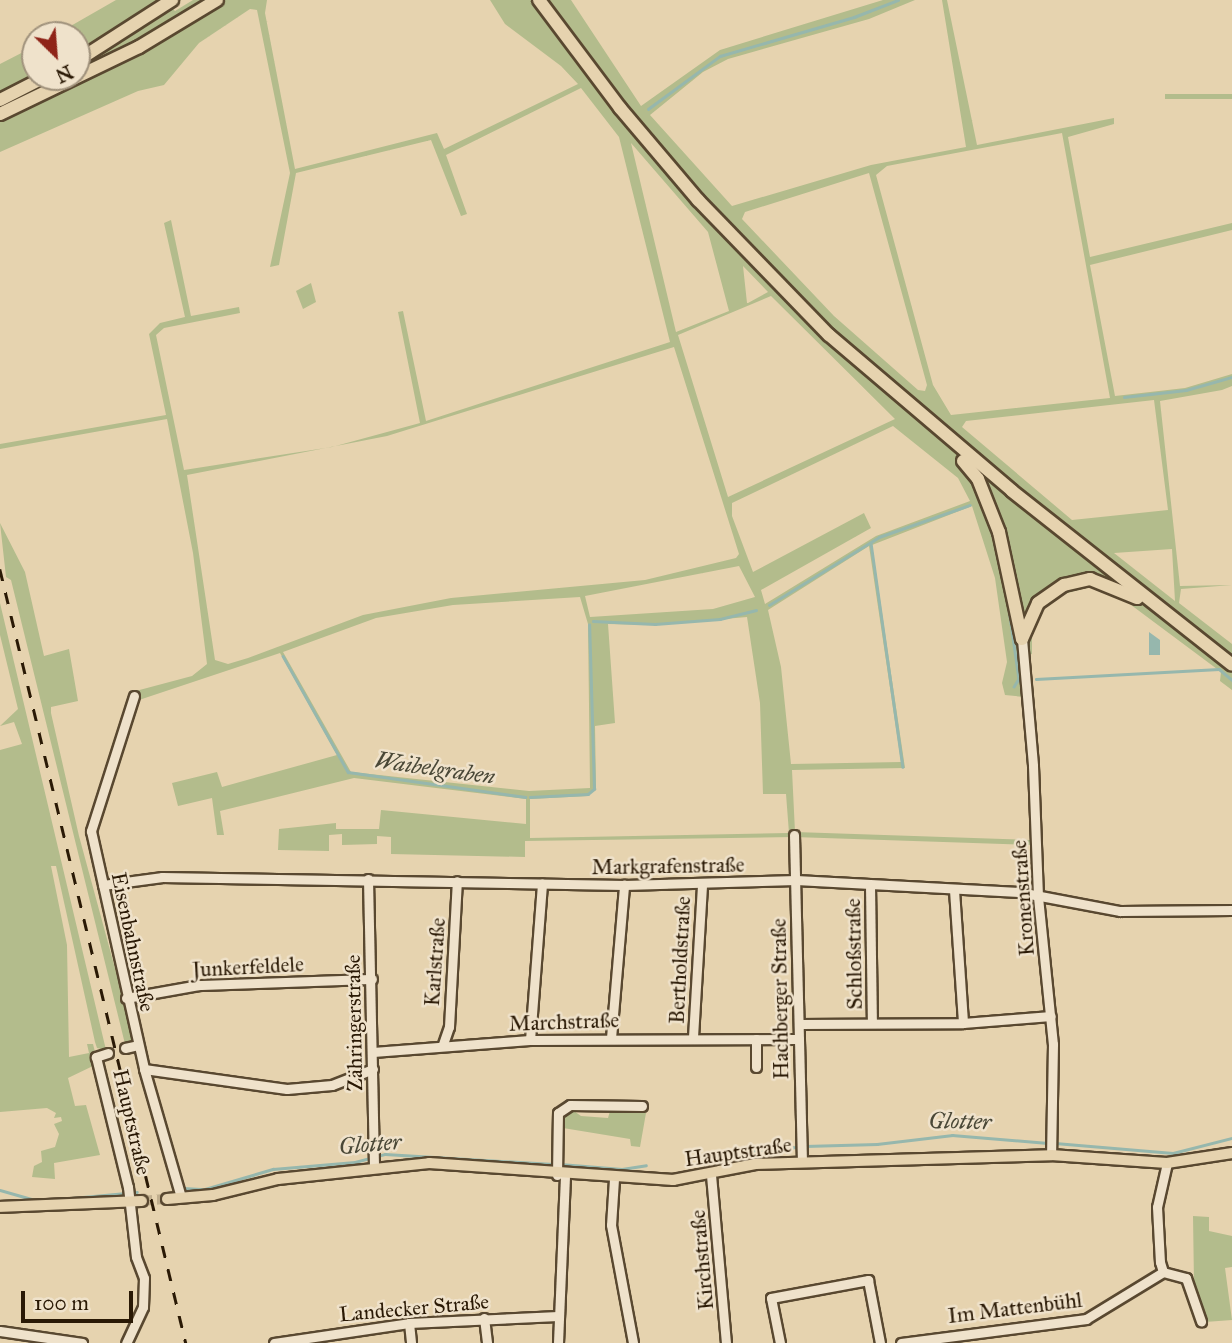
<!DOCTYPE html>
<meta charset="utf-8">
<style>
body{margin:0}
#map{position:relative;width:1232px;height:1343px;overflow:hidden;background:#e6d3af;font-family:"IM FELL Great Primer",serif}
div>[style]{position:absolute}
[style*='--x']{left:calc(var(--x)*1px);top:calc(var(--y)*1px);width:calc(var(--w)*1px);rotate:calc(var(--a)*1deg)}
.green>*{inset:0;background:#b3bc8c;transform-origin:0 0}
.water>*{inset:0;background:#96b7ad}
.stream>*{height:2.5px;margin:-1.25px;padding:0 1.25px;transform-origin:1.25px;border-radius:1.25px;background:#96b7ad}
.major-tunnel>*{height:10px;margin-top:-5px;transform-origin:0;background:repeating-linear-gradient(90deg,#c0ae8d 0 10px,transparent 0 15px)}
.roads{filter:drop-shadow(2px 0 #594830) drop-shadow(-2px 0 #594830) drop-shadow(0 2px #594830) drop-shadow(0 -2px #594830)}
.minor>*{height:9px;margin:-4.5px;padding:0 4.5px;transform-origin:4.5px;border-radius:4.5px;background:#efe2cb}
.major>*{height:10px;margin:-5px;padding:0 5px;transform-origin:5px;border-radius:5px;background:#e6d3af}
.highway>*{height:12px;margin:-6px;padding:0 6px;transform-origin:6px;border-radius:6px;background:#e6d3af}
.rail>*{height:2.5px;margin-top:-1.25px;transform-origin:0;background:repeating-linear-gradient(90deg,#2a1905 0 12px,transparent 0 24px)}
span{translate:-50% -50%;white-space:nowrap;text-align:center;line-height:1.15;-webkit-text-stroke:5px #efe2cb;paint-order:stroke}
.street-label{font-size:21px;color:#2a1905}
.water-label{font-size:23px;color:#4a4837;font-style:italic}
.north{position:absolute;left:21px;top:21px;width:70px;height:70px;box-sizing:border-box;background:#efe2cb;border:2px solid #a0927c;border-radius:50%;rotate:155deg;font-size:19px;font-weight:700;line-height:28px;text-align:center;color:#2a1905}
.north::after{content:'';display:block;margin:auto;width:24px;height:32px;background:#8f2418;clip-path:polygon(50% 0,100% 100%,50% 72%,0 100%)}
.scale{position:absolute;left:21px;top:1291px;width:112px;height:32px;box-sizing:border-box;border:4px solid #2a1905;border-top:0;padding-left:9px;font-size:21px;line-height:24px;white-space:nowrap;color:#2a1905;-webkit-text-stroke:5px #efe2cb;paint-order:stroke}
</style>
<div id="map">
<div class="green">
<div style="clip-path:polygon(evenodd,116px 0,181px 0,172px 8px,175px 11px,193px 0,267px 0,265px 13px,295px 169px,437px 133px,444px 149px,578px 84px,561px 66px,505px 24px,490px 0,571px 0,641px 106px,720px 50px,883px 0,915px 0,869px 19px,728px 59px,703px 72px,650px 115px,732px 206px,871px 165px,966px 147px,942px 0,947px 0,977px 145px,1114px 118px,1114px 124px,1068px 137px,1090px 257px,1232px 223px,1232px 230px,1090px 265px,1115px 396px,1185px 388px,1232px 374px,1232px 386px,1222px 390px,1160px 401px,1180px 586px,1232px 585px,1181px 589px,1179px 603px,1232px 644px,1232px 690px,1220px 681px,1221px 672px,1111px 590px,1091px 587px,1056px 596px,1043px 610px,1032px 630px,1032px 654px,1019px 657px,1024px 697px,1005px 695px,1002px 683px,1007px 662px,995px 578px,972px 506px,872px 545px,905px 768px,792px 770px,795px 832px,1030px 840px,1030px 845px,794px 837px,525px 841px,525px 857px,391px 854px,391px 837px,377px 836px,377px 844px,342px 845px,342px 834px,329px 835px,329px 851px,278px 850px,279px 829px,336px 823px,336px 829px,379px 829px,381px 810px,526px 824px,526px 799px,354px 778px,220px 811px,224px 835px,217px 835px,212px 798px,178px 806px,172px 783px,217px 772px,222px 787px,337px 755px,280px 653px,136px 701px,132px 692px,192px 676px,207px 664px,193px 553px,167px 419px,0 449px,0 444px,166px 415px,149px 334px,160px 323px,185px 317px,164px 223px,171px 220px,191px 316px,239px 307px,240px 313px,164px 328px,156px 335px,184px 470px,332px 447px,420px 423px,398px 312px,403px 311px,426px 421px,670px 342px,619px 137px,581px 88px,446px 155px,467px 214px,461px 216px,431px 140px,296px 173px,279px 265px,270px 267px,290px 173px,257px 10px,250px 9px,199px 43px,164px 85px,138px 91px,0 152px,0 64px,35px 46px,35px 77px,77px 77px,77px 35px,55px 35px,116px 0,1062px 133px,1110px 398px,951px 415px,933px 385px,876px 175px,887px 166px,1062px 133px,116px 0,631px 143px,708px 232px,729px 311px,676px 332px,631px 143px,116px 0,869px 173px,927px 385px,925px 391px,918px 390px,834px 316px,742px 219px,745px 212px,869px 173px,116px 0,743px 266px,768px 292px,748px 303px,747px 303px,743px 266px,116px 0,771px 296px,895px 419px,728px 497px,678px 335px,771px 296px,116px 0,674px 347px,739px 554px,736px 558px,645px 580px,451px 598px,363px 615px,248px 658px,228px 664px,215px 660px,187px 475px,387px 436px,674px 347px,116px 0,1154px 400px,1168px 510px,1072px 520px,962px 427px,966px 421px,1154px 400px,116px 0,893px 426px,958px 478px,970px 501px,876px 536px,765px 604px,761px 590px,871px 528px,864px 513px,753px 572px,732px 516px,732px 503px,893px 426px,116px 0,869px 546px,901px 762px,791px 764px,781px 667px,768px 610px,869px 546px,116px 0,1172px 549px,1175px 601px,1114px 553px,1172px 549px,116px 0,739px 566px,755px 597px,713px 609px,590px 617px,585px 596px,739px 566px,116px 0,580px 597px,588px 624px,590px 788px,529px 791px,351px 772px,283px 652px,376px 618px,453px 605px,580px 597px,116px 0,747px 617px,760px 703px,763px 794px,786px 794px,789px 833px,530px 838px,530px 799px,588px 796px,596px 788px,595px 726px,615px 723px,608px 624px,656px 625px,747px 617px)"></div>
<div style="left:1232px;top:94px;width:5px;height:67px;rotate:90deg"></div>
<div style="clip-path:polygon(311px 283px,316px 302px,303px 309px,296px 291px)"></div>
<div style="clip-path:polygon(0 523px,25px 572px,44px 656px,69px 649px,78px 701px,51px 707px,51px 713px,79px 836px,135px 1042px,125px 1044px,11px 580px,6px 577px)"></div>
<div style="clip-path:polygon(0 603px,106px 1050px,97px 1048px,95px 1042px,56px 866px,51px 866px,67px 945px,69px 1057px,89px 1053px,87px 1044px,93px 1044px,101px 1076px,95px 1065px,68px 1078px,75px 1106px,86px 1105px,100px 1155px,54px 1163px,55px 1179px,32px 1177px,34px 1166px,42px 1162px,41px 1151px,55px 1147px,59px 1134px,54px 1124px,62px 1121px,61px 1117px,54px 1118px,56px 1113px,47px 1108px,0 1112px,0 750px,22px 744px,14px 722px,0 726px,18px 709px,0 635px)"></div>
<div style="clip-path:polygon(571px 1109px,581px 1116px,608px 1118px,610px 1111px,646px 1113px,640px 1147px,631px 1146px,630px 1139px,563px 1128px,564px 1115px)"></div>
<div style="clip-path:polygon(1193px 1216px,1209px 1217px,1209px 1231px,1232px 1236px,1232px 1267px,1225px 1268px,1232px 1320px,1205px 1322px,1194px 1283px)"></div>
</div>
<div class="water">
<div style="clip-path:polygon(1149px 632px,1160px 640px,1160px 655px,1149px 655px)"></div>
</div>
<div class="stream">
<div style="--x:648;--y:109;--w:89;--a:-36.4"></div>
<div style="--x:720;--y:56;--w:140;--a:-16.2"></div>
<div style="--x:854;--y:17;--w:47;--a:-21.1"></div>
<div style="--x:1124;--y:397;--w:62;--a:-6.4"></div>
<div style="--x:1186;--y:390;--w:48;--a:-15.8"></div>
<div style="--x:987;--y:517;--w:28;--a:72"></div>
<div style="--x:871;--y:543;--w:226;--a:81.9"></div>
<div style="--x:769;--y:605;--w:129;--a:-31.7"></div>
<div style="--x:879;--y:537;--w:96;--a:-19.4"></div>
<div style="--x:1009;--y:609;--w:71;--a:81.9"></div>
<div style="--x:1019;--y:679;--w:9;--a:122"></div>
<div style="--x:593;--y:621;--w:62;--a:2.8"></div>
<div style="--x:655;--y:624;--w:65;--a:-4.4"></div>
<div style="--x:720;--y:619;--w:37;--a:-14"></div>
<div style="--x:283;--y:656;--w:133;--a:60.7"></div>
<div style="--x:348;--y:772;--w:179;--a:8"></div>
<div style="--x:1036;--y:679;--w:183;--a:-3.1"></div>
<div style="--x:1219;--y:669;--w:17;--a:40"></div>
<div style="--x:530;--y:797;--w:58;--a:-3"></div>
<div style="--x:588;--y:794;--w:8;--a:-40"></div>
<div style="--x:594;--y:789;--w:164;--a:-91.7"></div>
<div style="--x:1055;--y:1143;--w:118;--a:4.8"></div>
<div style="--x:1173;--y:1153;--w:61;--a:-14.3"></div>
<div style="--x:805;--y:1146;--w:72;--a:-1.6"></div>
<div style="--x:877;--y:1144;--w:76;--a:-6.8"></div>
<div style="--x:952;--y:1135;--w:96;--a:4.8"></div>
<div style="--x:687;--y:1158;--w:112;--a:-5.7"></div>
<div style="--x:560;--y:1164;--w:62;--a:4.6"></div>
<div style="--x:622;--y:1169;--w:24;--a:-9"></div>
<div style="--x:183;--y:1188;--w:22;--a:3"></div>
<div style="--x:205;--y:1189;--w:71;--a:-16.4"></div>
<div style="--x:273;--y:1169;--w:82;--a:-4.9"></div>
<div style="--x:355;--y:1162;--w:31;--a:-15"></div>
<div style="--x:385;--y:1154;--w:168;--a:3.4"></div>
<div style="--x:0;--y:1190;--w:35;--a:16"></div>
<div style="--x:61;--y:1199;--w:76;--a:-5.3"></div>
</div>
<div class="major-tunnel">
<div style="--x:142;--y:1201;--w:25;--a:-5"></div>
</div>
<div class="roads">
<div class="minor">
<div style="--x:1022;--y:639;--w:127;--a:85"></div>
<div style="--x:1033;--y:766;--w:131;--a:87.8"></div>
<div style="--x:1038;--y:897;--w:148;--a:84.2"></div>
<div style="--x:1053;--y:1044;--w:111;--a:91"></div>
<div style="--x:134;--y:696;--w:142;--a:107.7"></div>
<div style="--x:91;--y:831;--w:244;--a:77.4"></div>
<div style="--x:144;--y:1069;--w:133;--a:73.9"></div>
<div style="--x:794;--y:835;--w:327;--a:88.6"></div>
<div style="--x:368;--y:879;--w:288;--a:88.8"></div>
<div style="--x:103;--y:885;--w:60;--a:-7.7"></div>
<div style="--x:162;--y:877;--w:462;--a:1"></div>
<div style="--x:624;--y:885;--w:172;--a:-1.7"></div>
<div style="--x:796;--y:880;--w:223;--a:3.1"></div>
<div style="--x:1019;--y:892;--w:103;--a:10.7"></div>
<div style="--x:1120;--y:911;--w:112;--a:-0.5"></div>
<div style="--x:870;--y:885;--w:138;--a:89.2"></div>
<div style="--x:954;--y:890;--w:133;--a:86.1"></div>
<div style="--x:126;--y:998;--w:74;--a:-10.1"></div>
<div style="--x:199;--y:985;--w:173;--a:-2"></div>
<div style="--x:799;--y:1024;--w:164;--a:-0.3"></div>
<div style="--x:963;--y:1023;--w:88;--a:-4.5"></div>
<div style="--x:693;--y:1037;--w:153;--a:-86.6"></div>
<div style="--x:611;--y:1038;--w:154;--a:-85.1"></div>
<div style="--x:530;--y:1040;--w:157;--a:-85.6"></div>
<div style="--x:443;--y:1044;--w:18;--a:-71"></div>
<div style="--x:449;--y:1027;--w:146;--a:-86.9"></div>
<div style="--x:125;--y:1048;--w:13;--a:-13"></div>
<div style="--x:373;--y:1052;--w:157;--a:-4.4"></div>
<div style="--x:530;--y:1040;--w:269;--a:-0.2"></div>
<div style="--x:108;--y:1053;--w:13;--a:162"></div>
<div style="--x:96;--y:1057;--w:134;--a:76.2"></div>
<div style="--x:128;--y:1187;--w:70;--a:83.5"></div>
<div style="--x:136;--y:1257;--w:22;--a:69"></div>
<div style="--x:144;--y:1278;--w:29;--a:92"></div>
<div style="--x:143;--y:1307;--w:40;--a:115"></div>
<div style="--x:756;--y:1067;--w:28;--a:-90"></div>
<div style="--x:144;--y:1069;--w:144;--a:8"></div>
<div style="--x:287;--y:1089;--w:45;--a:-5.1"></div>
<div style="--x:332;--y:1085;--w:44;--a:-21.3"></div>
<div style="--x:1167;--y:1163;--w:45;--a:102.8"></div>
<div style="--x:1157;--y:1207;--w:55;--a:86.9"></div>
<div style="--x:1160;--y:1262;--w:10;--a:73"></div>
<div style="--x:1163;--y:1272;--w:24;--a:15"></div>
<div style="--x:1186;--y:1278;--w:46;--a:70.8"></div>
<div style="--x:557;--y:1175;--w:62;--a:-89.1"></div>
<div style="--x:558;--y:1113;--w:14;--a:-34"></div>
<div style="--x:570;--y:1105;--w:72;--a:0.8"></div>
<div style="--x:711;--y:1175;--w:169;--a:84.9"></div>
<div style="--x:614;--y:1179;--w:46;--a:93.7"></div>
<div style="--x:611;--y:1225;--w:120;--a:79.4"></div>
<div style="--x:484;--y:1318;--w:25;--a:83"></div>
<div style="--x:409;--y:1323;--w:20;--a:84"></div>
<div style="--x:0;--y:1331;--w:83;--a:8.3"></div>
<div style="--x:274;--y:1343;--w:136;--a:-8.4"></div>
<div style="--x:409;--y:1323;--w:149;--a:-2.7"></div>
<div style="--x:558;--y:1343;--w:168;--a:-87.6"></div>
<div style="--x:780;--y:1343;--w:46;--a:-101.3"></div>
<div style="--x:771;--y:1298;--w:99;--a:-10.5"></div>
<div style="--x:868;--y:1280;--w:64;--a:79.2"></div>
<div style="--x:901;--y:1343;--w:187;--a:-7.4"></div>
<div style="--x:1086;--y:1319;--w:90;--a:-31.4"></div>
</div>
<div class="major">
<div style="--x:167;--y:1199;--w:46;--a:-5"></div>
<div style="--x:213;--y:1195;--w:67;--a:-13.8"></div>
<div style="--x:278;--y:1179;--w:152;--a:-6"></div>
<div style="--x:429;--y:1163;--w:245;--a:4"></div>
<div style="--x:673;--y:1180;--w:84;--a:-11"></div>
<div style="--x:755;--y:1164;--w:296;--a:-1.7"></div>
<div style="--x:1051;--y:1155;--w:116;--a:3.9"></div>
<div style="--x:1167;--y:1163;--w:66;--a:-8.7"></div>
<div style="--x:0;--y:1207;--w:142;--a:-2.4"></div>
</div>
<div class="highway">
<div style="--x:539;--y:0;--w:135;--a:53.1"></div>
<div style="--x:620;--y:108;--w:121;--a:49.7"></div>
<div style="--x:698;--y:200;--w:188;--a:45.9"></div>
<div style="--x:829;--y:335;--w:240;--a:40.4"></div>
<div style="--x:1012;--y:491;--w:280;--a:38.3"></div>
<div style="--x:77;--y:61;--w:113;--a:-32.7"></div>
<div style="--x:0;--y:100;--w:51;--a:-27.1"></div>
<div style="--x:0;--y:114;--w:154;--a:-25.7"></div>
<div style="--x:139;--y:47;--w:91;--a:-31.1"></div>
<div style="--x:963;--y:461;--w:23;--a:50"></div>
<div style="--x:978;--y:479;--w:57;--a:68.4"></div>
<div style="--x:999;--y:532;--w:109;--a:77.9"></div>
<div style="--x:1022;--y:639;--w:39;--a:-66"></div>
<div style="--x:1038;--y:603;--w:32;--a:-35"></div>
<div style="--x:1064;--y:585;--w:27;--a:-13"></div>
<div style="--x:1090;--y:579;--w:51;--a:22"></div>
</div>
</div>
<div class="rail">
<div style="--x:0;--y:569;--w:796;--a:76.49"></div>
</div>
<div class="street-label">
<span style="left:668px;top:866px;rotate:-1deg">Markgrafenstraße</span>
<span style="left:1023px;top:898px;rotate:-94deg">Kronenstraße</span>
<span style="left:133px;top:942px;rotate:78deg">Eisenbahnstraße</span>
<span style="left:854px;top:954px;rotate:-91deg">Schloßstraße</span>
<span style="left:680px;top:960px;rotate:-87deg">Bertholdstraße</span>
<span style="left:435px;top:962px;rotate:-86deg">Karlstraße</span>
<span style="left:248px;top:967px;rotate:-3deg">Junkerfeldele</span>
<span style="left:780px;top:999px;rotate:-91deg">Hachberger Straße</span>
<span style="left:564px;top:1022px;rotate:-2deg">Marchstraße</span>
<span style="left:354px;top:1023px;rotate:-91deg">Zähringerstraße</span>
<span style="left:132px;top:1122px;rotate:77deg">Hauptstraße</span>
<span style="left:738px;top:1152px;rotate:-8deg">Hauptstraße</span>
<span style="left:702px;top:1260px;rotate:-95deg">Kirchstraße</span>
<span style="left:414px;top:1308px;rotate:-5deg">Landecker Straße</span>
<span style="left:1015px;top:1308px;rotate:-7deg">Im Mattenbühl</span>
</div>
<div class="water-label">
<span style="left:435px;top:768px;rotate:8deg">Waibelgraben</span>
<span style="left:960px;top:1121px;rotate:1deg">Glotter</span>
<span style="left:370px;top:1144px;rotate:-5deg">Glotter</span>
</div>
<div class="north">N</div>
<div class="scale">100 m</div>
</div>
